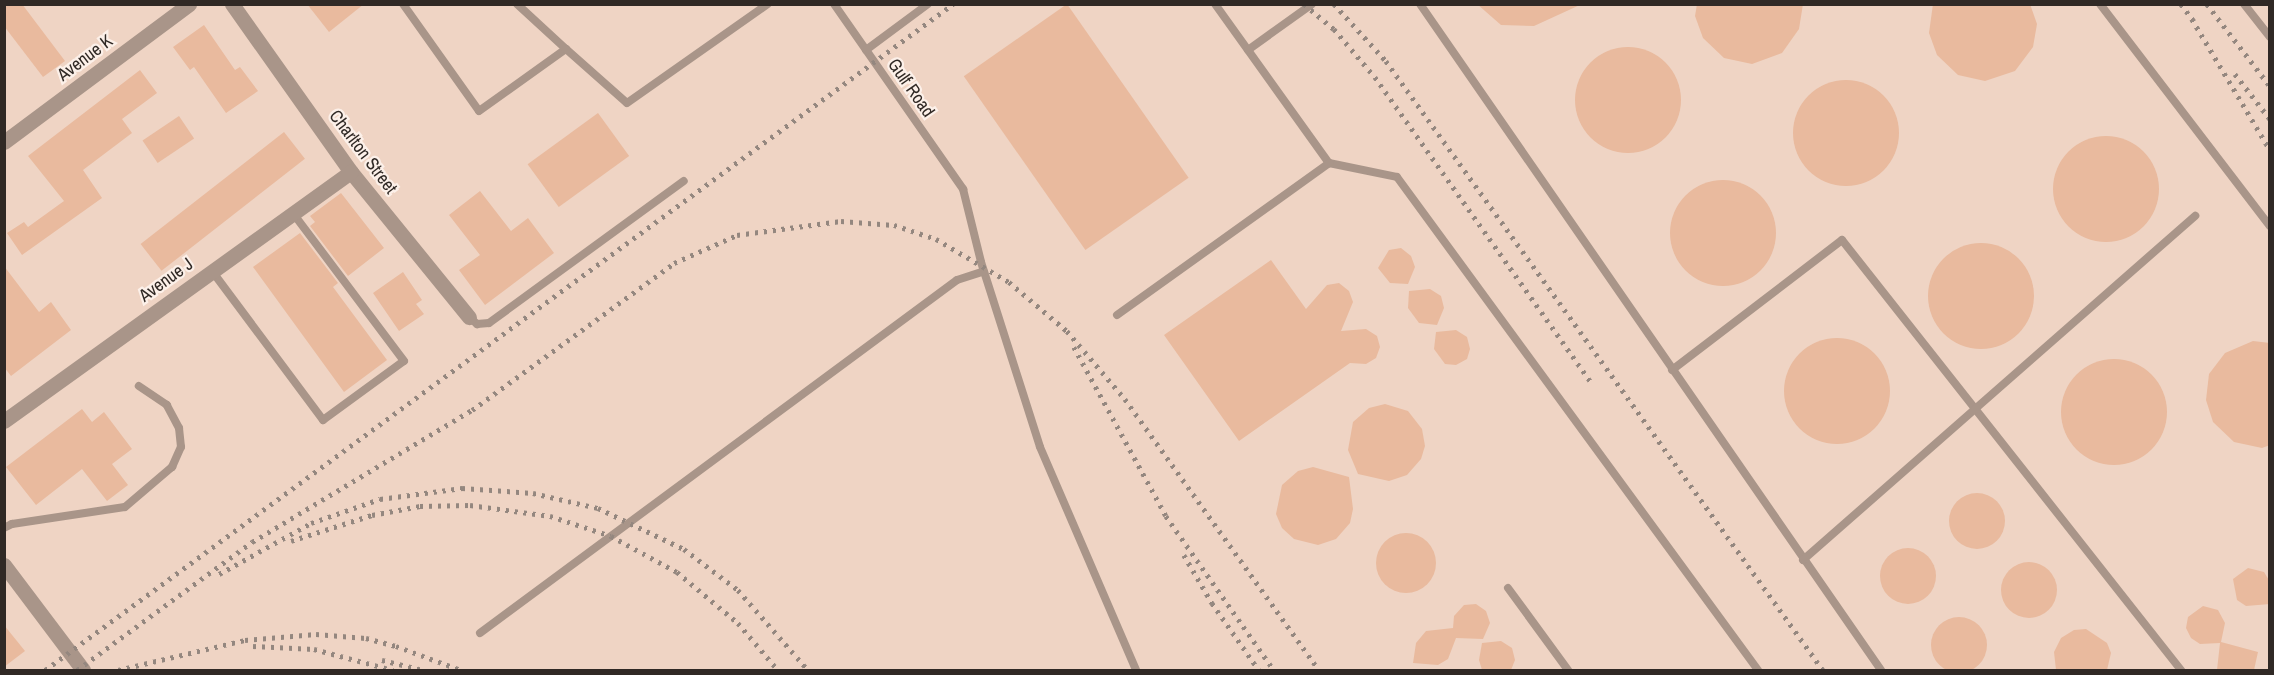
<!DOCTYPE html>
<style>
body{margin:0}
#map{position:relative;width:2274px;height:675px;overflow:hidden;background:#f5e1d6;font-family:"Archivo Narrow",sans-serif}
div>[style]{position:absolute}
[style*='--x']{left:calc(var(--x)*1px);top:calc(var(--y)*1px);width:calc(var(--w)*1px);rotate:calc(var(--a)*1deg)}
.built>*{inset:0;background:#efd4c4;transform-origin:0 0}
.building>*{inset:0;background:#e9ba9e;transform-origin:0 0}
.round{border-radius:50%}
.lane>*{height:8px;margin:-4px;padding:0 4px;transform-origin:4px;border-radius:4px;background:#a99589}
.street>*{height:15px;margin:-7.5px;padding:0 7.5px;transform-origin:7.5px;border-radius:7.5px;background:#a99589}
.rail>*{height:4.5px;margin-top:-2.25px;transform-origin:0;background:repeating-linear-gradient(90deg,#94877f 0 3px,transparent 0 9px)}
span{translate:-50% -50%;white-space:nowrap;text-align:center;line-height:1.15;-webkit-text-stroke:4.5px #fcf0e9;paint-order:stroke}
.street-label{font-size:18px;color:#302925}
.frame{position:absolute;inset:0;border:6px solid #302925;pointer-events:none}
</style>
<div id="map">
<div class="built">
<div style="left:5px;top:5px;width:2264px;height:665px"></div>
</div>
<div class="building">
<div style="clip-path:polygon(4px 4px,22px 4px,65px 61px,43px 77px,4px 26px)"></div>
<div style="clip-path:polygon(307px 4px,364px 4px,329px 32px)"></div>
<div style="left:1067px;top:4px;width:212px;height:126px;rotate:55deg"></div>
<div style="clip-path:polygon(1477px 4px,1582px 4px,1534px 26px,1501px 25px)"></div>
<div style="clip-path:polygon(1697px 4px,1803px 4px,1799px 29px,1782px 53px,1752px 64px,1724px 58px,1703px 38px,1695px 16px)"></div>
<div style="clip-path:polygon(1933px 4px,2030px 4px,2037px 24px,2033px 47px,2015px 71px,1985px 81px,1958px 75px,1937px 55px,1929px 33px)"></div>
<div style="clip-path:polygon(204px 25px,235px 70px,240px 67px,258px 91px,226px 113px,194px 67px,190px 70px,173px 47px)"></div>
<div class="round" style="left:1575px;top:47px;width:106px;height:106px"></div>
<div style="clip-path:polygon(140px 70px,157px 93px,122px 119px,132px 133px,83px 170px,102px 198px,22px 255px,7px 233px,24px 222px,28px 227px,64px 201px,28px 156px)"></div>
<div class="round" style="left:1793px;top:80px;width:106px;height:106px"></div>
<div style="left:598px;top:113px;width:53px;height:87px;rotate:54deg"></div>
<div style="left:179px;top:116px;width:27px;height:44px;rotate:56deg"></div>
<div style="left:284px;top:132px;width:34px;height:182px;rotate:52deg"></div>
<div class="round" style="left:2053px;top:136px;width:106px;height:106px"></div>
<div class="round" style="left:1670px;top:180px;width:106px;height:106px"></div>
<div style="clip-path:polygon(480px 191px,511px 231px,528px 218px,554px 253px,485px 305px,459px 270px,480px 255px,449px 215px)"></div>
<div style="clip-path:polygon(341px 193px,384px 248px,348px 276px,310px 226px,315px 222px,310px 216px)"></div>
<div style="clip-path:polygon(300px 233px,338px 283px,333px 287px,387px 360px,344px 392px,253px 267px)"></div>
<div class="round" style="left:1928px;top:243px;width:106px;height:106px"></div>
<div style="clip-path:polygon(1401px 248px,1411px 256px,1415px 267px,1408px 284px,1390px 283px,1378px 268px,1389px 250px)"></div>
<div style="clip-path:polygon(1271px 260px,1306px 309px,1327px 285px,1339px 283px,1349px 291px,1353px 302px,1341px 331px,1366px 329px,1377px 336px,1380px 347px,1376px 358px,1366px 364px,1350px 363px,1239px 441px,1164px 335px)"></div>
<div style="clip-path:polygon(4px 266px,39px 312px,51px 302px,71px 330px,11px 376px,4px 367px)"></div>
<div style="clip-path:polygon(403px 272px,422px 300px,416px 304px,424px 314px,399px 331px,373px 293px)"></div>
<div style="clip-path:polygon(1430px 289px,1441px 296px,1444px 308px,1437px 325px,1419px 323px,1408px 308px,1409px 291px)"></div>
<div style="clip-path:polygon(1456px 330px,1467px 337px,1470px 349px,1467px 359px,1456px 365px,1445px 364px,1434px 349px,1436px 332px)"></div>
<div class="round" style="left:1784px;top:338px;width:106px;height:106px"></div>
<div style="clip-path:polygon(2253px 341px,2270px 343px,2270px 445px,2262px 448px,2234px 442px,2213px 422px,2206px 400px,2209px 374px,2225px 353px)"></div>
<div class="round" style="left:2061px;top:359px;width:106px;height:106px"></div>
<div style="clip-path:polygon(1385px 404px,1408px 411px,1422px 429px,1425px 446px,1421px 459px,1407px 475px,1389px 481px,1358px 474px,1348px 450px,1353px 422px,1369px 408px)"></div>
<div style="clip-path:polygon(82px 409px,92px 422px,104px 412px,132px 449px,112px 464px,128px 485px,107px 501px,82px 469px,36px 505px,6px 467px)"></div>
<div style="clip-path:polygon(1313px 467px,1349px 477px,1353px 509px,1350px 523px,1336px 539px,1318px 545px,1294px 539px,1282px 528px,1276px 514px,1282px 485px,1298px 471px)"></div>
<div class="round" style="left:1949px;top:493px;width:56px;height:56px"></div>
<div class="round" style="left:1376px;top:533px;width:60px;height:60px"></div>
<div class="round" style="left:1880px;top:548px;width:56px;height:56px"></div>
<div class="round" style="left:2001px;top:562px;width:56px;height:56px"></div>
<div style="clip-path:polygon(2248px 568px,2264px 572px,2270px 582px,2270px 604px,2246px 606px,2237px 600px,2233px 579px)"></div>
<div style="clip-path:polygon(1476px 604px,1486px 611px,1490px 623px,1483px 639px,1456px 638px,1448px 659px,1438px 665px,1413px 663px,1416px 643px,1426px 631px,1453px 628px,1454px 616px,1464px 605px)"></div>
<div style="clip-path:polygon(2203px 606px,2218px 610px,2225px 623px,2221px 642px,2258px 652px,2254px 670px,2217px 670px,2220px 643px,2200px 644px,2191px 638px,2186px 628px,2188px 617px)"></div>
<div class="round" style="left:1931px;top:617px;width:56px;height:56px"></div>
<div style="clip-path:polygon(4px 625px,25px 651px,4px 667px)"></div>
<div style="clip-path:polygon(2086px 629px,2107px 643px,2111px 653px,2107px 670px,2056px 670px,2054px 652px,2061px 638px,2074px 630px)"></div>
<div style="clip-path:polygon(1501px 641px,1512px 648px,1515px 660px,1511px 670px,1482px 670px,1479px 660px,1482px 643px)"></div>
</div>
<div class="lane">
<div style="--x:403;--y:4;--w:131;--a:54.6"></div>
<div style="--x:479;--y:111;--w:107;--a:-35.5"></div>
<div style="--x:566;--y:49;--w:81;--a:41.5"></div>
<div style="--x:627;--y:103;--w:172;--a:-35.1"></div>
<div style="--x:517;--y:4;--w:67;--a:42.6"></div>
<div style="--x:834;--y:4;--w:226;--a:55.1"></div>
<div style="--x:963;--y:189;--w:75;--a:76.1"></div>
<div style="--x:981;--y:262;--w:194;--a:72.3"></div>
<div style="--x:1040;--y:447;--w:243;--a:66.7"></div>
<div style="--x:1215;--y:4;--w:196;--a:54.4"></div>
<div style="--x:1329;--y:163;--w:69;--a:11.6"></div>
<div style="--x:1397;--y:177;--w:611;--a:53.79"></div>
<div style="--x:1420;--y:4;--w:810;--a:55.31"></div>
<div style="--x:2100;--y:4;--w:280;--a:52.6"></div>
<div style="--x:2244;--y:4;--w:42;--a:51.8"></div>
<div style="--x:866;--y:50;--w:77;--a:-36.6"></div>
<div style="--x:1248;--y:50;--w:79;--a:-35.7"></div>
<div style="--x:212;--y:271;--w:186;--a:53.3"></div>
<div style="--x:323;--y:420;--w:100;--a:-36.1"></div>
<div style="--x:404;--y:361;--w:185;--a:-126.9"></div>
<div style="--x:1117;--y:315;--w:261;--a:-35.6"></div>
<div style="--x:469;--y:317;--w:11;--a:41"></div>
<div style="--x:477;--y:324;--w:12;--a:-5"></div>
<div style="--x:489;--y:323;--w:241;--a:-36.1"></div>
<div style="--x:1672;--y:370;--w:214;--a:-37.4"></div>
<div style="--x:1842;--y:240;--w:548;--a:51.75"></div>
<div style="--x:4;--y:528;--w:9;--a:-27"></div>
<div style="--x:12;--y:524;--w:114;--a:-8.6"></div>
<div style="--x:125;--y:507;--w:62;--a:-40.4"></div>
<div style="--x:172;--y:467;--w:22;--a:-66"></div>
<div style="--x:181;--y:447;--w:19;--a:-96"></div>
<div style="--x:179;--y:428;--w:26;--a:-118"></div>
<div style="--x:167;--y:405;--w:34;--a:-146"></div>
<div style="--x:1803;--y:560;--w:522;--a:-41.27"></div>
<div style="--x:1508;--y:588;--w:102;--a:53.8"></div>
<div style="--x:480;--y:633;--w:593;--a:-36.5"></div>
<div style="--x:957;--y:280;--w:28;--a:-18"></div>
</div>
<div class="street">
<div style="--x:232;--y:4;--w:206;--a:54.7"></div>
<div style="--x:351;--y:172;--w:187;--a:50.9"></div>
<div style="--x:4;--y:142;--w:231;--a:-36.7"></div>
<div style="--x:4;--y:421;--w:427;--a:-35.7"></div>
<div style="--x:4;--y:565;--w:131;--a:53"></div>
</div>
<div class="rail">
<div style="--x:1304;--y:4;--w:39;--a:40"></div>
<div style="--x:1334;--y:29;--w:63;--a:49.5"></div>
<div style="--x:1375;--y:77;--w:374;--a:54.7"></div>
<div style="--x:1334;--y:4;--w:77;--a:47.6"></div>
<div style="--x:1386;--y:61;--w:750;--a:54.34"></div>
<div style="--x:2181;--y:4;--w:25;--a:53"></div>
<div style="--x:2207;--y:4;--w:103;--a:52.5"></div>
<div style="--x:2192;--y:19;--w:152;--a:59.2"></div>
<div style="--x:2235;--y:74;--w:57;--a:52.1"></div>
<div style="--x:1074;--y:347;--w:192;--a:61.4"></div>
<div style="--x:1166;--y:516;--w:188;--a:55"></div>
<div style="--x:291;--y:541;--w:85;--a:-17.8"></div>
<div style="--x:372;--y:515;--w:49;--a:-10.6"></div>
<div style="--x:420;--y:506;--w:50;--a:-1.1"></div>
<div style="--x:470;--y:505;--w:81;--a:7.8"></div>
<div style="--x:550;--y:516;--w:64;--a:18.2"></div>
<div style="--x:611;--y:536;--w:75;--a:28.6"></div>
<div style="--x:677;--y:572;--w:80;--a:39.9"></div>
<div style="--x:738;--y:623;--w:62;--a:49.6"></div>
<div style="--x:1184;--y:555;--w:56;--a:59.7"></div>
<div style="--x:1212;--y:603;--w:82;--a:55"></div>
<div style="--x:219;--y:574;--w:105;--a:-29"></div>
<div style="--x:311;--y:523;--w:73;--a:-19.2"></div>
<div style="--x:380;--y:499;--w:83;--a:-7.6"></div>
<div style="--x:462;--y:488;--w:71;--a:4"></div>
<div style="--x:533;--y:493;--w:67;--a:13"></div>
<div style="--x:598;--y:508;--w:95;--a:25.5"></div>
<div style="--x:684;--y:549;--w:68;--a:37.2"></div>
<div style="--x:738;--y:590;--w:106;--a:48.8"></div>
<div style="--x:253;--y:646;--w:61;--a:2.8"></div>
<div style="--x:314;--y:649;--w:82;--a:14.9"></div>
<div style="--x:382;--y:660;--w:42;--a:13.7"></div>
<div style="--x:45;--y:670;--w:1126;--a:-36.26"></div>
<div style="--x:77;--y:670;--w:217;--a:-36.2"></div>
<div style="--x:252;--y:542;--w:257;--a:-31"></div>
<div style="--x:472;--y:410;--w:250;--a:-36"></div>
<div style="--x:674;--y:263;--w:69;--a:-24"></div>
<div style="--x:737;--y:235;--w:105;--a:-7.7"></div>
<div style="--x:841;--y:221;--w:53;--a:4.3"></div>
<div style="--x:894;--y:225;--w:44;--a:18.4"></div>
<div style="--x:936;--y:239;--w:85;--a:30.5"></div>
<div style="--x:1009;--y:282;--w:76;--a:40.2"></div>
<div style="--x:1067;--y:331;--w:89;--a:49.5"></div>
<div style="--x:1125;--y:399;--w:333;--a:54.4"></div>
<div style="--x:118;--y:670;--w:130;--a:-13.3"></div>
<div style="--x:245;--y:640;--w:71;--a:-4.8"></div>
<div style="--x:316;--y:634;--w:50;--a:4.6"></div>
<div style="--x:366;--y:638;--w:31;--a:15"></div>
<div style="--x:396;--y:646;--w:69;--a:20.3"></div>
</div>
<div class="street-label">
<span style="left:85px;top:58px;rotate:-37deg">Avenue K</span>
<span style="left:911px;top:88px;rotate:55deg">Gulf Road</span>
<span style="left:363px;top:152px;rotate:53deg">Charlton Street</span>
<span style="left:166px;top:280px;rotate:-36deg">Avenue J</span>
</div>
<div class="frame"></div>
</div>
